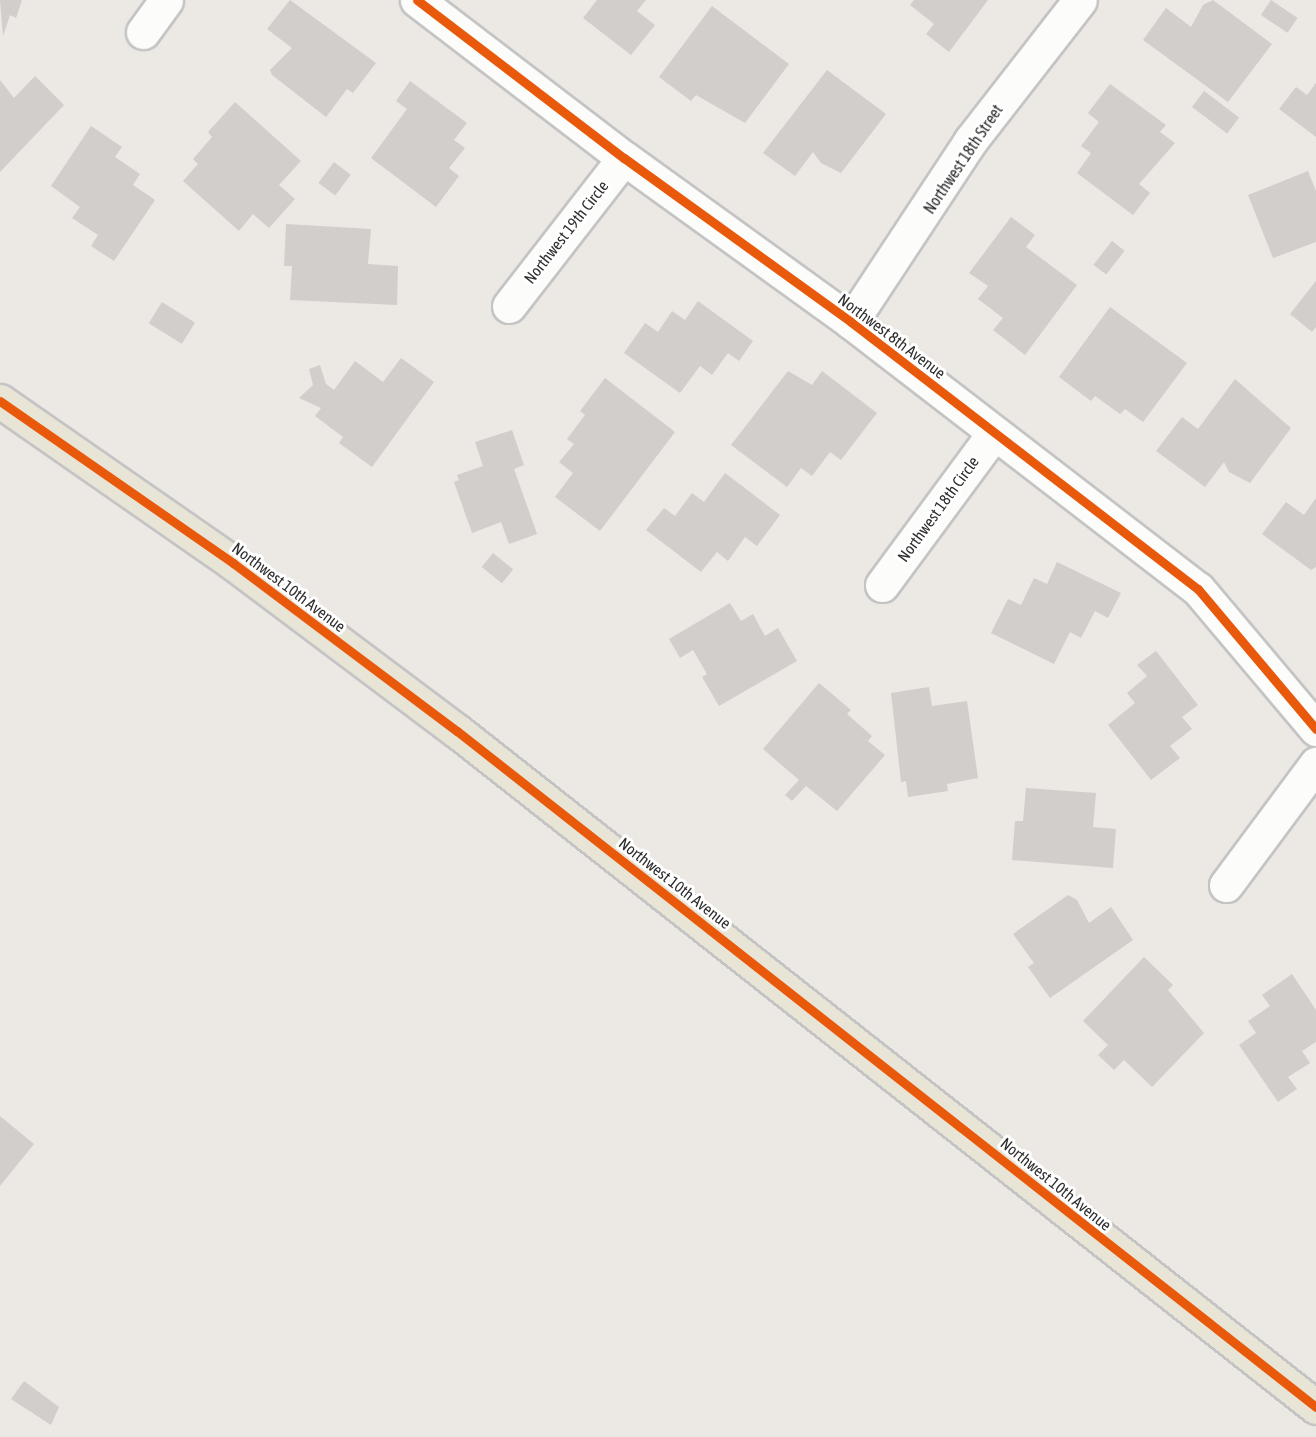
<!DOCTYPE html>
<style>
body{margin:0}
#map{position:relative;width:1316px;height:1437px;overflow:hidden;background:#ece8e4;font-family:"Asap Condensed",sans-serif}
div>[style]{position:absolute}
[style*='--x']{left:calc(var(--x)*1px);top:calc(var(--y)*1px);width:calc(var(--w)*1px);rotate:calc(var(--a)*1deg)}
.building>*{inset:0;background:#d1cecb;transform-origin:0 0}
.roads{filter:drop-shadow(2px 0 #c5c4c5) drop-shadow(-2px 0 #c5c4c5) drop-shadow(0 2px #c5c4c5) drop-shadow(0 -2px #c5c4c5)}
.street>*{height:33px;margin:-16.5px;padding:0 16.5px;transform-origin:16.5px;border-radius:16.5px;background:#fcfcfb}
.primary>*{height:33px;margin:-16.5px;padding:0 16.5px;transform-origin:16.5px;border-radius:16.5px;background:#e8e4d6}
.cycleway>*{height:9px;margin:-4.5px;padding:0 4.5px;transform-origin:4.5px;border-radius:4.5px;background:#e8590c}
span{translate:-50% -50%;white-space:nowrap;text-align:center;line-height:1.15;-webkit-text-stroke:6px #fff;paint-order:stroke}
.street-label{font-size:16px;color:#2e2e2e}
</style>
<div id="map">
<div class="building">
<div style="clip-path:polygon(0 0,22px 0,16px 18px,10px 15px,3px 36px)"></div>
<div style="clip-path:polygon(290px 0,376px 63px,353px 93px,347px 89px,326px 117px,272px 75px,270px 70px,292px 48px,267px 29px)"></div>
<div style="clip-path:polygon(597px 0,646px 0,637px 11px,655px 25px,631px 55px,583px 18px)"></div>
<div style="clip-path:polygon(914px 0,988px 0,949px 52px,926px 34px,934px 24px,910px 5px)"></div>
<div style="clip-path:polygon(1213px 0,1272px 44px,1228px 102px,1143px 40px,1166px 8px,1191px 27px,1203px 5px)"></div>
<div style="left:1271px;top:0;width:32px;height:18px;rotate:34deg"></div>
<div style="clip-path:polygon(712px 6px,789px 64px,745px 123px,696px 95px,691px 101px,659px 77px)"></div>
<div style="clip-path:polygon(827px 70px,886px 114px,841px 173px,821px 163px,813px 152px,795px 176px,763px 153px)"></div>
<div style="clip-path:polygon(35px 76px,64px 105px,0 172px,0 80px,14px 98px)"></div>
<div style="clip-path:polygon(410px 81px,467px 123px,454px 140px,465px 148px,449px 168px,459px 176px,436px 207px,371px 158px,407px 109px,396px 101px)"></div>
<div style="clip-path:polygon(1316px 83px,1316px 137px,1279px 109px,1296px 87px,1307px 95px)"></div>
<div style="clip-path:polygon(1110px 84px,1166px 125px,1160px 132px,1175px 143px,1139px 184px,1150px 193px,1133px 215px,1077px 173px,1091px 153px,1081px 146px,1099px 122px,1088px 113px)"></div>
<div style="left:1204px;top:91px;width:44px;height:20px;rotate:37deg"></div>
<div style="clip-path:polygon(235px 102px,301px 161px,279px 185px,295px 199px,269px 228px,253px 214px,239px 231px,183px 181px,198px 164px,193px 159px,212px 137px,208px 132px)"></div>
<div style="clip-path:polygon(91px 126px,122px 147px,115px 157px,140px 174px,133px 185px,155px 200px,114px 261px,91px 246px,98px 235px,72px 218px,80px 207px,51px 186px)"></div>
<div style="left:334px;top:162px;width:21px;height:26px;rotate:37deg"></div>
<div style="clip-path:polygon(1308px 171px,1316px 191px,1316px 242px,1273px 258px,1248px 195px)"></div>
<div style="clip-path:polygon(1011px 217px,1035px 235px,1026px 247px,1077px 285px,1025px 355px,993px 330px,1003px 318px,978px 299px,988px 286px,969px 273px)"></div>
<div style="clip-path:polygon(286px 224px,371px 229px,368px 264px,398px 266px,397px 305px,290px 300px,292px 266px,284px 266px)"></div>
<div style="left:1112px;top:241px;width:16px;height:30px;rotate:38deg"></div>
<div style="clip-path:polygon(1316px 281px,1316px 327px,1312px 332px,1290px 314px)"></div>
<div style="clip-path:polygon(698px 301px,753px 341px,739px 361px,728px 353px,712px 375px,700px 366px,680px 393px,624px 353px,645px 323px,658px 332px,672px 311px,685px 320px)"></div>
<div style="left:162px;top:302px;width:39px;height:25px;rotate:32deg"></div>
<div style="clip-path:polygon(1110px 307px,1187px 363px,1143px 422px,1125px 409px,1120px 414px,1095px 396px,1091px 401px,1059px 377px)"></div>
<div style="clip-path:polygon(401px 358px,434px 382px,372px 467px,339px 443px,343px 437px,315px 416px,321px 408px,299px 398px,313px 385px,309px 369px,320px 365px,326px 384px,334px 390px,355px 361px,383px 382px)"></div>
<div style="clip-path:polygon(788px 371px,812px 385px,822px 371px,877px 413px,841px 460px,830px 452px,812px 476px,801px 468px,787px 487px,731px 445px)"></div>
<div style="clip-path:polygon(605px 378px,675px 432px,600px 531px,555px 497px,573px 473px,559px 462px,574px 444px,567px 439px,585px 415px,580px 411px)"></div>
<div style="clip-path:polygon(1235px 379px,1291px 428px,1250px 483px,1229px 472px,1224px 462px,1205px 487px,1156px 451px,1182px 417px,1198px 429px)"></div>
<div style="clip-path:polygon(512px 430px,524px 465px,514px 469px,537px 534px,509px 544px,501px 522px,472px 533px,454px 482px,459px 480px,457px 475px,483px 466px,475px 442px)"></div>
<div style="clip-path:polygon(725px 473px,780px 515px,757px 546px,745px 537px,728px 561px,717px 552px,701px 572px,646px 530px,664px 508px,675px 516px,692px 493px,704px 502px)"></div>
<div style="clip-path:polygon(1316px 498px,1316px 567px,1311px 570px,1262px 534px,1286px 502px,1304px 515px)"></div>
<div style="left:493px;top:553px;width:26px;height:18px;rotate:39deg"></div>
<div style="clip-path:polygon(1057px 562px,1121px 593px,1108px 618px,1095px 611px,1081px 638px,1070px 632px,1054px 664px,991px 633px,1008px 599px,1021px 605px,1034px 578px,1047px 584px)"></div>
<div style="clip-path:polygon(730px 603px,741px 621px,753px 614px,765px 636px,778px 628px,797px 661px,719px 706px,702px 677px,707px 674px,693px 650px,680px 658px,669px 639px)"></div>
<div style="clip-path:polygon(1156px 651px,1198px 705px,1182px 717px,1192px 729px,1170px 746px,1180px 758px,1151px 780px,1108px 725px,1135px 703px,1127px 693px,1147px 676px,1137px 665px)"></div>
<div style="clip-path:polygon(819px 683px,851px 710px,847px 714px,872px 736px,868px 741px,885px 755px,837px 811px,806px 786px,792px 801px,785px 795px,799px 780px,763px 749px)"></div>
<div style="clip-path:polygon(929px 687px,932px 706px,967px 701px,978px 778px,947px 784px,948px 791px,908px 797px,906px 781px,901px 782px,891px 693px)"></div>
<div style="clip-path:polygon(1026px 788px,1096px 793px,1093px 827px,1116px 829px,1113px 868px,1012px 860px,1015px 821px,1023px 821px)"></div>
<div style="clip-path:polygon(1068px 895px,1077px 900px,1089px 923px,1111px 907px,1133px 940px,1050px 998px,1028px 967px,1034px 963px,1013px 934px)"></div>
<div style="clip-path:polygon(1144px 957px,1173px 985px,1168px 990px,1204px 1033px,1152px 1087px,1124px 1060px,1114px 1070px,1098px 1055px,1108px 1045px,1083px 1021px)"></div>
<div style="clip-path:polygon(1292px 974px,1316px 1010px,1316px 1042px,1302px 1051px,1310px 1063px,1288px 1077px,1297px 1089px,1278px 1102px,1239px 1045px,1256px 1033px,1248px 1021px,1270px 1006px,1262px 995px)"></div>
<div style="clip-path:polygon(0 1116px,34px 1144px,0 1186px)"></div>
<div style="clip-path:polygon(24px 1381px,59px 1407px,51px 1425px,11px 1399px)"></div>
</div>
<div class="roads">
<div class="street">
<div style="--x:417;--y:0;--w:260;--a:37.4"></div>
<div style="--x:624;--y:158;--w:280;--a:35.8"></div>
<div style="--x:851;--y:322;--w:438;--a:37.6"></div>
<div style="--x:1198;--y:589;--w:183;--a:49.9"></div>
<div style="--x:143;--y:32;--w:39;--a:-54"></div>
<div style="--x:509;--y:306;--w:187;--a:-52.2"></div>
<div style="--x:851;--y:322;--w:218;--a:-56.6"></div>
<div style="--x:971;--y:140;--w:177;--a:-52.1"></div>
<div style="--x:882;--y:585;--w:189;--a:-53.6"></div>
<div style="--x:1226;--y:885;--w:151;--a:-53.4"></div>
</div>
<div class="primary">
<div style="--x:0;--y:401;--w:284;--a:34.8"></div>
<div style="--x:233;--y:563;--w:280;--a:36.9"></div>
<div style="--x:457;--y:731;--w:1093;--a:38.2"></div>
</div>
</div>
<div class="cycleway">
<div style="--x:417;--y:0;--w:260;--a:37.4"></div>
<div style="--x:624;--y:158;--w:280;--a:35.8"></div>
<div style="--x:851;--y:322;--w:438;--a:37.6"></div>
<div style="--x:1198;--y:589;--w:183;--a:49.9"></div>
<div style="--x:0;--y:401;--w:284;--a:34.8"></div>
<div style="--x:233;--y:563;--w:280;--a:36.9"></div>
<div style="--x:457;--y:731;--w:1093;--a:38.2"></div>
</div>
<div class="street-label">
<span style="left:963px;top:159px;rotate:-56deg">Northwest 18th Street</span>
<span style="left:566px;top:232px;rotate:-52deg">Northwest 19th Circle</span>
<span style="left:892px;top:336px;rotate:37deg">Northwest 8th Avenue</span>
<span style="left:938px;top:509px;rotate:-54deg">Northwest 18th Circle</span>
<span style="left:289px;top:587px;rotate:37deg">Northwest 10th Avenue</span>
<span style="left:675px;top:883px;rotate:38deg">Northwest 10th Avenue</span>
<span style="left:1056px;top:1184px;rotate:39deg">Northwest 10th Avenue</span>
</div>
</div>
